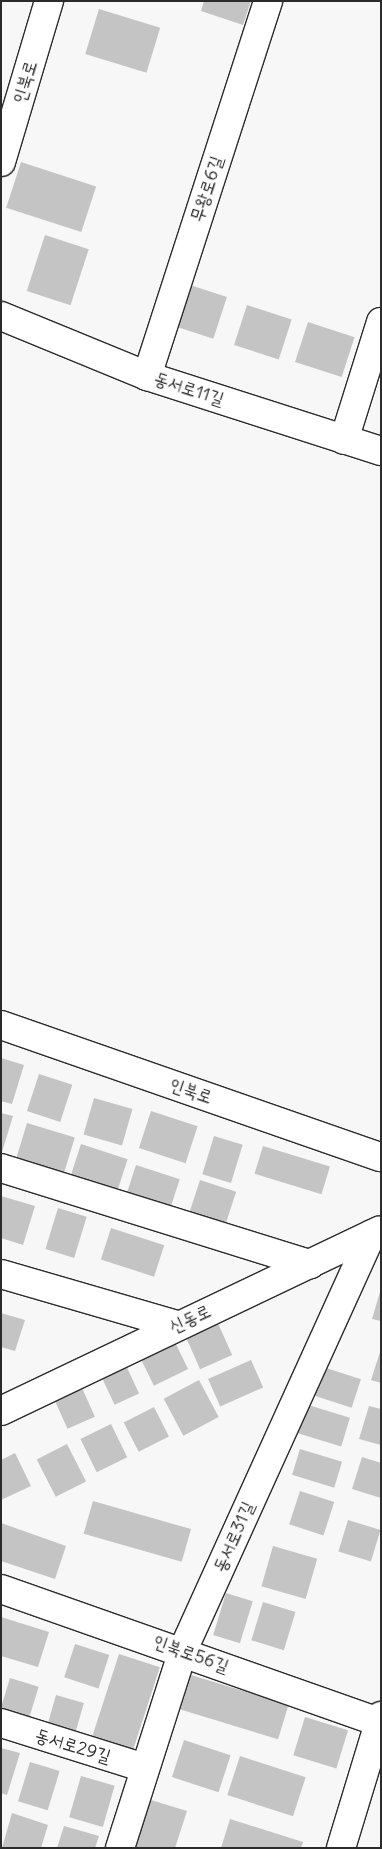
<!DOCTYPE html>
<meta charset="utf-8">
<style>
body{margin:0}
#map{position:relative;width:382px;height:1849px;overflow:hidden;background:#f7f7f7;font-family:Delius,"Poor Story",sans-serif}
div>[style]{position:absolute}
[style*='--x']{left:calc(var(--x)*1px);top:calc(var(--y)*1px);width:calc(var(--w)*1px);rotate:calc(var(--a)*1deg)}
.building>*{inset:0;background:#c4c4c4;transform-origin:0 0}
.roads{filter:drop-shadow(1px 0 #2b2b2b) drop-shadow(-1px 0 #2b2b2b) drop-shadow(0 1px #2b2b2b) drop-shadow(0 -1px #2b2b2b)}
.street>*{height:28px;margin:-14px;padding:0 14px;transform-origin:14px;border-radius:14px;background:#fff}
.secondary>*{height:28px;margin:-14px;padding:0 14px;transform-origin:14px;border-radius:14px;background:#fff}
span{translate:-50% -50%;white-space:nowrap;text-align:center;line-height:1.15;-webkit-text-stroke:4.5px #fff;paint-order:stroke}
.street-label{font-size:18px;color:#2b2b2b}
.frame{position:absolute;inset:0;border:2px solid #2b2b2b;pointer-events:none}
</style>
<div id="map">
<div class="building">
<div style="clip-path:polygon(204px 1px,251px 1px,243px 25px,201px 11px)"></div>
<div style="left:99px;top:9px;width:64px;height:47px;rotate:17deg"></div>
<div style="left:21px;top:162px;width:79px;height:48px;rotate:18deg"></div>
<div style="left:45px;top:235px;width:46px;height:59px;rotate:18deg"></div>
<div style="left:187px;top:284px;width:42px;height:44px;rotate:18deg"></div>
<div style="left:247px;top:305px;width:47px;height:42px;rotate:18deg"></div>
<div style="left:308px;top:322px;width:49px;height:42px;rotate:18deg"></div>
<div style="clip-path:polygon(1px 1058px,24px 1065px,12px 1104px,1px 1101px)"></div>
<div style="left:39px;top:1074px;width:35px;height:39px;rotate:18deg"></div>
<div style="left:94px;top:1098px;width:40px;height:38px;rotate:16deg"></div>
<div style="left:151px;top:1111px;width:49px;height:39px;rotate:18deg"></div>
<div style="clip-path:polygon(1px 1113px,13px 1116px,2px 1152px,1px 1152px)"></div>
<div style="left:27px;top:1123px;width:50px;height:37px;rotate:17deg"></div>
<div style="left:214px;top:1136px;width:30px;height:40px;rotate:17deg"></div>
<div style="left:81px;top:1144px;width:49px;height:36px;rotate:18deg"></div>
<div style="left:263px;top:1146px;width:70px;height:29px;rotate:17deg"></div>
<div style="left:136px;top:1165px;width:46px;height:34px;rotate:18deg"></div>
<div style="left:200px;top:1180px;width:38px;height:41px;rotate:18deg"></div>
<div style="clip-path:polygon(1px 1196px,35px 1206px,23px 1245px,1px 1238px)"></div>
<div style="left:58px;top:1208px;width:30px;height:43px;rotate:17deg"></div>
<div style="left:111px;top:1228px;width:56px;height:33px;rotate:18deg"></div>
<div style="clip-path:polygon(380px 1292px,381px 1293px,381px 1321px,372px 1319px)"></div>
<div style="left:213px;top:1312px;width:47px;height:35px;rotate:66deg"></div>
<div style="clip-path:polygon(1px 1313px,25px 1320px,15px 1351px,1px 1347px)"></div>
<div style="left:171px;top:1334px;width:39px;height:38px;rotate:64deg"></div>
<div style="clip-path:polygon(380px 1352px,381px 1352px,381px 1383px,371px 1380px)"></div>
<div style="left:123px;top:1359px;width:38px;height:27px;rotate:65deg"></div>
<div style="left:251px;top:1360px;width:30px;height:47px;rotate:66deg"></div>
<div style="left:320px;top:1366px;width:43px;height:30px;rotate:18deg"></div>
<div style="left:199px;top:1380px;width:42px;height:40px;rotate:62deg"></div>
<div style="left:79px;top:1381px;width:39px;height:30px;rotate:66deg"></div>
<div style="left:305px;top:1404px;width:47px;height:30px;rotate:17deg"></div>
<div style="clip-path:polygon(369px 1406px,381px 1409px,381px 1445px,359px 1439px)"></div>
<div style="left:154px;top:1407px;width:33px;height:34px;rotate:63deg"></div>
<div style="left:111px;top:1424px;width:37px;height:34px;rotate:64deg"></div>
<div style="left:67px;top:1444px;width:42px;height:34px;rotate:63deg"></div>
<div style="left:300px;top:1449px;width:44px;height:27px;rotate:17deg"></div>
<div style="clip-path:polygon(15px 1453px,31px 1486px,1px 1500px,1px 1460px)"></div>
<div style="clip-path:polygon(362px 1457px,381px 1463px,381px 1498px,352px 1489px)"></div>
<div style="left:300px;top:1491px;width:36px;height:35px;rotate:18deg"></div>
<div style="left:93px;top:1501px;width:102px;height:34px;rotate:16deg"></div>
<div style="left:348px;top:1520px;width:34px;height:33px;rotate:17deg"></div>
<div style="clip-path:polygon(1px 1523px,66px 1546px,55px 1579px,1px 1561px)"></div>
<div style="left:273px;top:1546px;width:46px;height:42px;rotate:16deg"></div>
<div style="left:226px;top:1593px;width:28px;height:44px;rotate:17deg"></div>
<div style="left:263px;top:1602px;width:34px;height:40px;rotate:17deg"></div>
<div style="clip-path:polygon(1px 1617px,49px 1632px,38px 1667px,1px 1656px)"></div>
<div style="left:75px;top:1644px;width:36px;height:35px;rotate:18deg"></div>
<div style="left:119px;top:1654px;width:43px;height:93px;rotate:18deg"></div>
<div style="left:191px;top:1675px;width:102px;height:36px;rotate:17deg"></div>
<div style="left:10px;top:1678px;width:30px;height:32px;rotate:17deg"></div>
<div style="left:56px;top:1695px;width:29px;height:34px;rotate:16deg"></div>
<div style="left:305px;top:1717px;width:45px;height:40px;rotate:17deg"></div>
<div style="left:184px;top:1740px;width:49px;height:39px;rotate:18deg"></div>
<div style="clip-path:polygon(1px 1748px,20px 1753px,7px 1795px,1px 1793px)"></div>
<div style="left:240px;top:1756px;width:69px;height:41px;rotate:18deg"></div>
<div style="left:30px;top:1762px;width:31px;height:41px;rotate:17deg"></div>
<div style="left:81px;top:1776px;width:35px;height:43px;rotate:16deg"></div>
<div style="clip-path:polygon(151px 1800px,187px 1811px,175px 1848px,135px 1848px)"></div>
<div style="clip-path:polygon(12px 1813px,48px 1825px,41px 1848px,2px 1848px)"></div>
<div style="clip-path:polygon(230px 1819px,303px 1842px,301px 1848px,221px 1848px)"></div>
<div style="clip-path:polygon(64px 1826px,99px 1836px,95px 1848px,57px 1848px)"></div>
</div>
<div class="roads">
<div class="street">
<div style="--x:1;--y:316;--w:158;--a:22.3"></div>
<div style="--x:147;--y:376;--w:246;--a:17.8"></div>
<div style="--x:147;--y:376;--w:394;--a:-72.1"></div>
<div style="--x:344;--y:440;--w:124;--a:-72.6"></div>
<div style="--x:1;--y:1025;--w:402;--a:19.2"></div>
<div style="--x:1;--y:1168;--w:324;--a:17.3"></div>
<div style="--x:1;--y:1274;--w:183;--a:16.2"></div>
<div style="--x:1;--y:1411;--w:419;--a:-25.5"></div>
<div style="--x:1;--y:1589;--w:401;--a:19.4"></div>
<div style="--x:1;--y:1723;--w:151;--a:17.4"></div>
<div style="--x:120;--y:1848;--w:208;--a:-72.3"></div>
<div style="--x:183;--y:1650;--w:456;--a:-65.6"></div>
<div style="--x:341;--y:1848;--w:138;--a:-73.1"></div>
</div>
<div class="secondary">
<div style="--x:1;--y:162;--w:168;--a:-73.4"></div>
</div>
</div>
<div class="street-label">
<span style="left:25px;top:82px;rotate:-73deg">인북로</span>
<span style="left:207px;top:189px;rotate:-72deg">무왕로6길</span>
<span style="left:189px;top:389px;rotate:18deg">동서로11길</span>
<span style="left:191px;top:1091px;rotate:19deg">인북로</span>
<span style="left:190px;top:1319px;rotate:-25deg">신동로</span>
<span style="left:234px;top:1537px;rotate:-66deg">동서로31길</span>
<span style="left:191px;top:1654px;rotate:20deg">인북로56길</span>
<span style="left:73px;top:1746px;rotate:17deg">동서로29길</span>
</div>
<div class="frame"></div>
</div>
